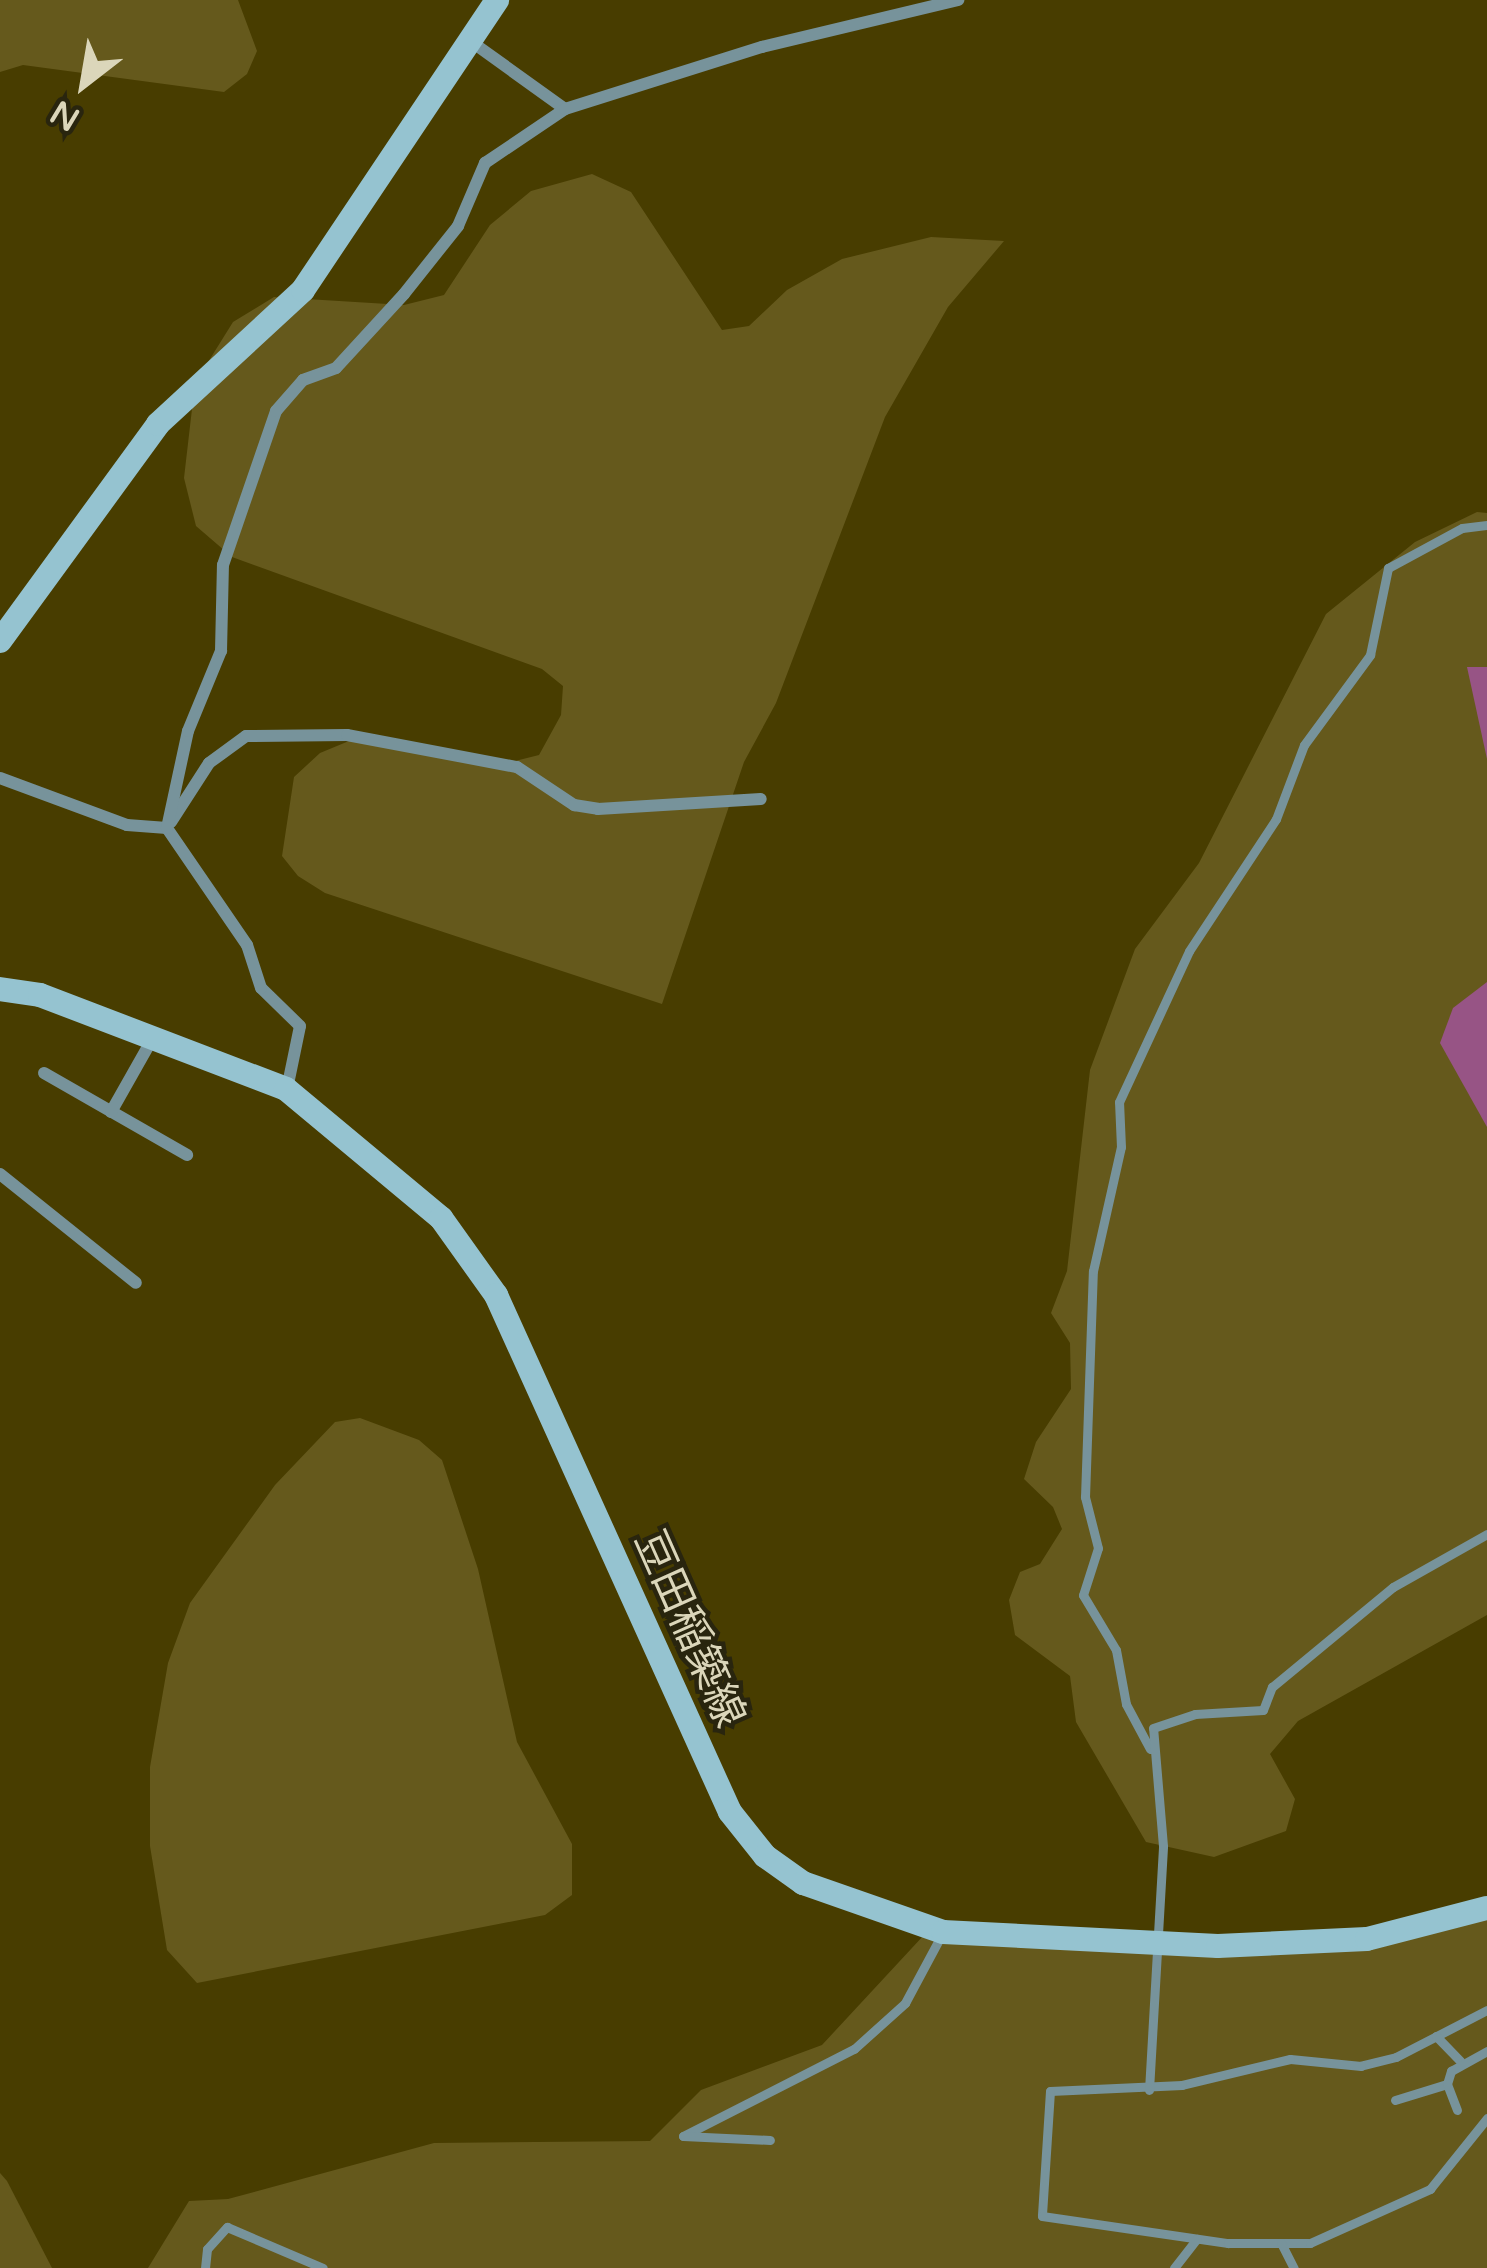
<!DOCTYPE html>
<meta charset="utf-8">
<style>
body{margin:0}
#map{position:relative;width:1487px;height:2268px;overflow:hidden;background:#483d00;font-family:"Varela Round","Noto Sans JP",sans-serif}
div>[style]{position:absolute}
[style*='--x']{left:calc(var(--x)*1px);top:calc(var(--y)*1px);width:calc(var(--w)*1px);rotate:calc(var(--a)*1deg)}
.green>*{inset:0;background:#65591c}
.water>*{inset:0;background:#975485}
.lane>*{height:9px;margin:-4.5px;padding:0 4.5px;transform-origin:4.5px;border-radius:4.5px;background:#77939b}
.street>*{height:12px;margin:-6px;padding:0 6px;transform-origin:6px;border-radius:6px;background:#77939b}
.secondary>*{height:24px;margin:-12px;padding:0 12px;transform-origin:12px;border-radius:12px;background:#95c3d0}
span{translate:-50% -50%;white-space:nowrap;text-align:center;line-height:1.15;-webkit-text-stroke:9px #29250e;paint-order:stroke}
.street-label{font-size:42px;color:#dbd6ba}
.north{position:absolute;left:24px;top:24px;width:120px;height:120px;-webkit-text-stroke:9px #29250e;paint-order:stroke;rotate:211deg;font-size:33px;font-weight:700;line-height:48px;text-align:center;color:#dbd6ba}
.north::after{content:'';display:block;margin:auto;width:42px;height:54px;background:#dbd6ba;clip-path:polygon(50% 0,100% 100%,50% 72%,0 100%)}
</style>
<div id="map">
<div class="green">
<div style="clip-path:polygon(0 0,238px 0,257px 51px,247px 74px,224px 92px,23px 65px,0 72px)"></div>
<div style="clip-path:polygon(592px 174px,631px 192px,722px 330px,749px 326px,787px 290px,842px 259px,931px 237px,1004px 241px,948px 307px,885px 417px,776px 703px,744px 762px,662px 1004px,325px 893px,298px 876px,282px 856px,294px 777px,320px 753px,361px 736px,515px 761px,539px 755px,561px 715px,563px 686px,542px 669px,232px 557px,196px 526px,184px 478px,195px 383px,233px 322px,274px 297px,404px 305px,444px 295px,490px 225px,531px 191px)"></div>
<div style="clip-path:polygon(1477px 512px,1487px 513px,1487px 1615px,1298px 1721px,1270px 1754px,1295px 1799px,1286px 1831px,1214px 1857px,1146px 1842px,1076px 1722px,1070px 1676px,1015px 1635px,1009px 1600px,1020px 1572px,1040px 1564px,1062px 1529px,1053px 1507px,1024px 1479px,1036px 1442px,1071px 1389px,1070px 1343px,1051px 1313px,1067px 1271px,1090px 1070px,1135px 949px,1199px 863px,1326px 614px,1415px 542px)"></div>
<div style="clip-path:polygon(360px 1418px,419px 1440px,442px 1460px,478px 1569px,517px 1742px,572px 1844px,572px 1895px,545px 1915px,197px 1983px,167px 1950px,150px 1846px,150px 1767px,168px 1663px,190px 1603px,275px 1485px,335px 1422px)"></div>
<div style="clip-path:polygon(1487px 1918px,1487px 2268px,148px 2268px,189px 2201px,228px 2199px,434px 2143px,650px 2141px,701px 2090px,822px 2045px,924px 1935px,1198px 1952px)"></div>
<div style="clip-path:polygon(0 2173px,7px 2181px,52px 2268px,0 2268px)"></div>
</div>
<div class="water">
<div style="clip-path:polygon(1467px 667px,1487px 667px,1487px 759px)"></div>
<div style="clip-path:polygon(1487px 982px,1487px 1127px,1440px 1043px,1453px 1008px)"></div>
</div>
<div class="lane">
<div style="--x:1150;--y:1749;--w:51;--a:-118.1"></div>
<div style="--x:1126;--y:1704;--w:55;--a:-100.5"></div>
<div style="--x:1116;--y:1650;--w:64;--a:-121"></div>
<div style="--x:1083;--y:1595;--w:49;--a:-72.3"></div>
<div style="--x:1098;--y:1548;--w:53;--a:-104.3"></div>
<div style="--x:1085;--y:1497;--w:226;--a:-88"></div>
<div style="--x:1093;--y:1271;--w:127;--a:-77.3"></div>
<div style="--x:1121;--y:1147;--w:45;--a:-92.5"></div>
<div style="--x:1119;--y:1102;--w:166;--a:-65.1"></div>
<div style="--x:1189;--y:951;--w:158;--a:-56.6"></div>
<div style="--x:1276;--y:819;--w:79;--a:-69.3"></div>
<div style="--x:1304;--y:745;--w:112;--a:-53.7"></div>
<div style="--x:1370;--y:655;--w:89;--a:-78.3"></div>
<div style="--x:1388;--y:568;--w:84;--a:-28.4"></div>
<div style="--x:1462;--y:528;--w:25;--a:-7"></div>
<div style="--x:1487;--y:2010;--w:102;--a:152.7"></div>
<div style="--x:1396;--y:2057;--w:36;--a:166"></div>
<div style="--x:1361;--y:2066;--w:71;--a:-174.4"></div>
<div style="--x:1290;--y:2059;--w:111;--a:166.5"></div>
<div style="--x:1182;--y:2085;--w:132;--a:177.4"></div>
<div style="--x:1050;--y:2091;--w:125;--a:93.7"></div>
<div style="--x:1042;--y:2216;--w:188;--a:8.3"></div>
<div style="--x:1228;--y:2243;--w:82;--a:0"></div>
<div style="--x:1310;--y:2243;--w:132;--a:-24.2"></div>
<div style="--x:1430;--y:2189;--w:91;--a:-51.2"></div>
<div style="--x:1436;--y:2036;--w:35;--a:46"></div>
<div style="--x:1149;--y:2090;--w:244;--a:-86.7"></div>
<div style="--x:1163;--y:1846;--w:118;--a:-94.8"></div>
<div style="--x:1153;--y:1728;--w:44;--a:-18.4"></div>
<div style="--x:1195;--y:1714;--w:68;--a:-3.4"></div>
<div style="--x:1263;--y:1710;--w:25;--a:-69"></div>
<div style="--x:1272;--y:1687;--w:157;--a:-39.6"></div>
<div style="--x:1393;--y:1587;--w:108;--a:-29.4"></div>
<div style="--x:1395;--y:2100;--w:54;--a:-17.1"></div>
<div style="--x:1457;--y:2110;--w:28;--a:-111"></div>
<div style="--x:1447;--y:2084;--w:14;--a:-73"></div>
<div style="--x:1451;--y:2071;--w:41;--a:-29.1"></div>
<div style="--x:683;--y:2136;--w:192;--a:-27"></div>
<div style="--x:854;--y:2049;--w:69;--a:-42"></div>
<div style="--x:905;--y:2003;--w:81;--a:-61.8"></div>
<div style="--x:683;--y:2136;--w:87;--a:2.6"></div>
<div style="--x:1281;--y:2243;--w:28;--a:63"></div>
<div style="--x:205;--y:2268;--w:19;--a:-84"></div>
<div style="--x:207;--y:2249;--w:30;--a:-48"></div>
<div style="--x:227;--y:2227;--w:104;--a:23.1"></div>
<div style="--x:1174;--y:2268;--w:37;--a:-52"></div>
</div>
<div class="street">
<div style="--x:469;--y:40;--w:118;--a:35.7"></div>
<div style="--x:0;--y:778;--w:135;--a:20.3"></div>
<div style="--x:127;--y:825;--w:40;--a:4.3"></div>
<div style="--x:171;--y:822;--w:70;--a:-57.2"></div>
<div style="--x:209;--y:763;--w:46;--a:-36.1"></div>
<div style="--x:246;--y:736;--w:101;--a:-0.6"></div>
<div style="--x:347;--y:735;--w:173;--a:10.7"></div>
<div style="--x:517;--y:767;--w:69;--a:33.7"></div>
<div style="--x:574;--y:805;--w:24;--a:9"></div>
<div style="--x:598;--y:809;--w:163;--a:-3.5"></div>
<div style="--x:44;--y:1073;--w:165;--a:29.8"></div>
<div style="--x:287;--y:1089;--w:64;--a:-78.3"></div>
<div style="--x:300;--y:1026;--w:54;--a:-135.7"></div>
<div style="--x:261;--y:988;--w:45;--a:-108"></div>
<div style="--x:247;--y:945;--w:142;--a:-124.4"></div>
<div style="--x:167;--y:828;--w:99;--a:-77.8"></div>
<div style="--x:188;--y:731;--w:87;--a:-67.6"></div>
<div style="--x:221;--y:651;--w:86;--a:-88.7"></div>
<div style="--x:223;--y:565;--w:163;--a:-71"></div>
<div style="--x:276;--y:411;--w:41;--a:-48.9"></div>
<div style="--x:303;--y:380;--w:35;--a:-20"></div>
<div style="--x:336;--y:368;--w:100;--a:-47.4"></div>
<div style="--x:404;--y:294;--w:87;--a:-51.5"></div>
<div style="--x:458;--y:226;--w:69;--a:-66.8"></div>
<div style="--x:485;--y:163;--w:97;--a:-34"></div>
<div style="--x:565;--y:109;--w:207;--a:-17.5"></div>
<div style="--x:762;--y:47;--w:202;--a:-13.5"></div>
<div style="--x:111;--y:1112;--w:87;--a:-60.5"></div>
<div style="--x:0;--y:1174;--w:174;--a:38.7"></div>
</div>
<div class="secondary">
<div style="--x:0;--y:641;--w:268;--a:-53.9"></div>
<div style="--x:158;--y:424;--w:197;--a:-42.7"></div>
<div style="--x:303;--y:290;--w:349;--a:-56.2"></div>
<div style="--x:0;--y:989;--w:40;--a:8.5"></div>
<div style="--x:40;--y:995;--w:263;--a:20.9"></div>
<div style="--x:286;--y:1089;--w:202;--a:39.8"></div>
<div style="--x:441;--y:1218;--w:95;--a:54.5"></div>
<div style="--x:496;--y:1295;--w:567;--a:65.65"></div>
<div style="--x:730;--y:1812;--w:56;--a:51.5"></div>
<div style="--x:765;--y:1856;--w:47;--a:35.4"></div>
<div style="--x:803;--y:1883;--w:148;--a:19.3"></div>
<div style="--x:943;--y:1932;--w:275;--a:2.9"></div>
<div style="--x:1218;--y:1946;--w:149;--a:-2.7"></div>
<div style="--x:1367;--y:1939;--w:124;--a:-14.5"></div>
</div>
<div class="street-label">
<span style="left:689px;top:1629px;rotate:66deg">豆田稲築線</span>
</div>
<div class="north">N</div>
</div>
